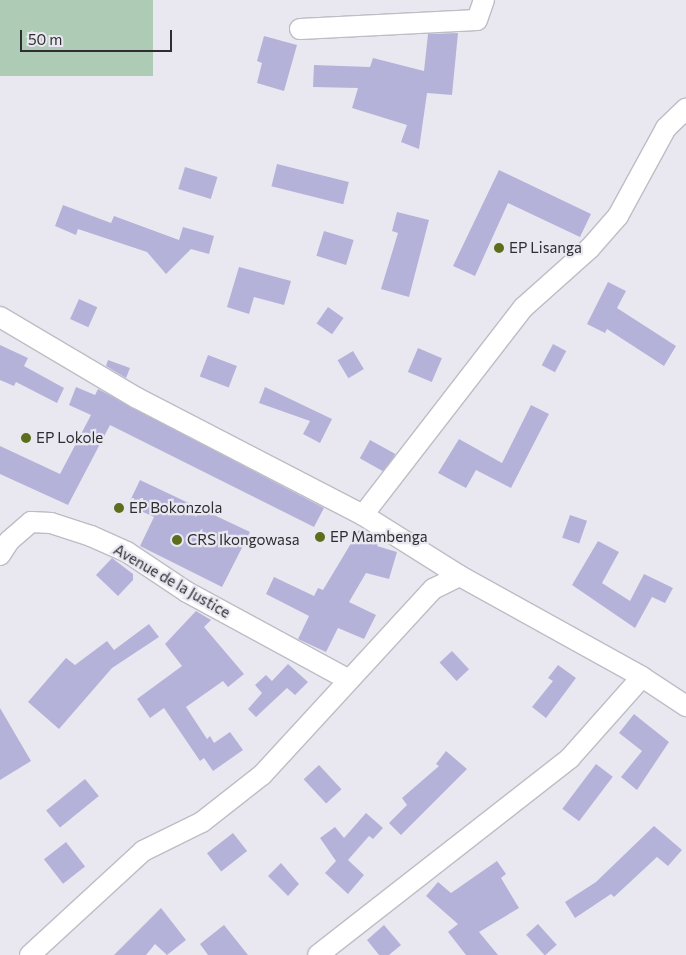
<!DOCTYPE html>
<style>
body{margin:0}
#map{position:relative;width:686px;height:955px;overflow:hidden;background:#e9e8f1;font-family:Commissioner,sans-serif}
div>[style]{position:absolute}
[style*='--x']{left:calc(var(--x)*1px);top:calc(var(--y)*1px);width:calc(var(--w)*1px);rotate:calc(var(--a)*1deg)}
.green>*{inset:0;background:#aeccb5;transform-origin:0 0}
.building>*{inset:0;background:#b5b2da;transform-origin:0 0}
.roads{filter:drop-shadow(1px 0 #bdbdc5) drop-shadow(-1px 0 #bdbdc5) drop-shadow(0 1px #bdbdc5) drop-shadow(0 -1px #bdbdc5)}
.minor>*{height:20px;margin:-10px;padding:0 10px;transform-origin:10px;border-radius:10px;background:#fff}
.dots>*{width:14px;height:14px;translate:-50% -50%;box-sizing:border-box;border:2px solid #e9e8f1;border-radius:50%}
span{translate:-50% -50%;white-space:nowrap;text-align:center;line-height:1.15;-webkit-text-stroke:4.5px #e9e8f1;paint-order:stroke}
.poi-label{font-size:15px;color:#2e2d31}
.left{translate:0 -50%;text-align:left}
.street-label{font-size:15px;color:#2e2d31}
.scale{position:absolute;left:20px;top:30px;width:152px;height:22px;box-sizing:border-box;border:2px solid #2e2d31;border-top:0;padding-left:6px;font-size:15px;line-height:18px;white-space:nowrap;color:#2e2d31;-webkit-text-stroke:4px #e9e8f1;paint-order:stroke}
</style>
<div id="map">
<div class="green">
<div style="left:0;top:0;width:153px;height:76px"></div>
</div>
<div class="building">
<div style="clip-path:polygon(458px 33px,452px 95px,427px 93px,419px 149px,401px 142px,407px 125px,352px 108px,358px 88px,313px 87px,314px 65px,370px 67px,373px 58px,424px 71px,428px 34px)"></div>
<div style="clip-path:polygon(264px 36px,297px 45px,284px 91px,257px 83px,262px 63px,257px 61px)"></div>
<div style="left:277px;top:164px;width:74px;height:23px;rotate:14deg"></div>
<div style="left:185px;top:167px;width:34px;height:23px;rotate:17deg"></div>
<div style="clip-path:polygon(499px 170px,591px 214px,580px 237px,508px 203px,475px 276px,453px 266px)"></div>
<div style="clip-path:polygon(63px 205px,111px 223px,114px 216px,179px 240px,183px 227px,214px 236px,209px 254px,191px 249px,166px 274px,147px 252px,78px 229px,76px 235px,55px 226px)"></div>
<div style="clip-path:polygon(397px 212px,429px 220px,409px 297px,381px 289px,398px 233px,392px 231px)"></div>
<div style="left:324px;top:231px;width:31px;height:26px;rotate:17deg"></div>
<div style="clip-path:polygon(239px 267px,291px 281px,284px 305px,254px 297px,249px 314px,227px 307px)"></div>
<div style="clip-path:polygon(608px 282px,626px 291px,617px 308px,676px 346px,664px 366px,607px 329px,605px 333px,587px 324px)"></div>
<div style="left:79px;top:299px;width:20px;height:22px;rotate:24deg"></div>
<div style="left:328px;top:307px;width:19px;height:20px;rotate:35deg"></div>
<div style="left:553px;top:344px;width:15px;height:24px;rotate:28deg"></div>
<div style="clip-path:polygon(0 345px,28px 358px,24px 366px,64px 388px,57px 403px,16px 382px,14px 386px,0 380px)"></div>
<div style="left:418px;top:348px;width:26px;height:26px;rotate:23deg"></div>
<div style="left:353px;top:351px;width:21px;height:18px;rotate:59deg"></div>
<div style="left:208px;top:355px;width:31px;height:23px;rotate:21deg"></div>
<div style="clip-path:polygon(108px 360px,130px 368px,126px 378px,106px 366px)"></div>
<div style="clip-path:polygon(76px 387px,95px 395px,98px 389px,324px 508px,314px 527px,110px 425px,68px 505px,0 474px,0 446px,60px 474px,91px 415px,69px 405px)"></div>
<div style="clip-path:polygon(265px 387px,332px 419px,320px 443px,303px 434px,310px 421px,259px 403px)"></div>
<div style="clip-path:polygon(531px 405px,549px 414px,511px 488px,476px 470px,466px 488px,438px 473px,459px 439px,502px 463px)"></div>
<div style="left:370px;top:440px;width:29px;height:21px;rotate:29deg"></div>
<div style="clip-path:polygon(140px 480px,250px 532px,222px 587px,140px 546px,154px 517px,128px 505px)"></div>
<div style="left:570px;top:515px;width:18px;height:24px;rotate:19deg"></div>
<div style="clip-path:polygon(359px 530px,379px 541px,377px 546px,397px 552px,389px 579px,366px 573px,349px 602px,376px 615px,364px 639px,338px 628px,326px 652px,298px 639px,309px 616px,266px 594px,274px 577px,314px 596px,318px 588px,323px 590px)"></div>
<div style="clip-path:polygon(598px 541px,619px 552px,602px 583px,630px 601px,644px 574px,673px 588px,665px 603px,652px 597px,635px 628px,572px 585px)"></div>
<div style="clip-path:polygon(112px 558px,133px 574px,133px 580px,118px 596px,96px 575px)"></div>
<div style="clip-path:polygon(196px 611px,211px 620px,204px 627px,244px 674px,228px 687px,223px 681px,186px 707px,207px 739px,210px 736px,214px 743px,230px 732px,243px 750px,213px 771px,204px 758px,200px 761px,164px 708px,150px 718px,137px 699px,182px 666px,165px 644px)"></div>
<div style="clip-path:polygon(149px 624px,159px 637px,112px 668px,59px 729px,28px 702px,66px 658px,75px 665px,107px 641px,114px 650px)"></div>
<div style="left:452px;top:651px;width:25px;height:17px;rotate:47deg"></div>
<div style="clip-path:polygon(288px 664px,308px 682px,295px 695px,287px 688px,256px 717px,248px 709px,262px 693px,255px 685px,266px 675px,272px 681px)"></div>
<div style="clip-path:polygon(558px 665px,576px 678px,546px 718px,532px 707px,553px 681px,548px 678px)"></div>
<div style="clip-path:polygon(0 708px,31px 761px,0 780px)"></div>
<div style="clip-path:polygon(634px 714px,669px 742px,637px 790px,621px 777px,642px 751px,619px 733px)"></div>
<div style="clip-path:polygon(446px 751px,467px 769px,401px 835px,389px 823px,407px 805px,402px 798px,439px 766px,436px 764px)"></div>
<div style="left:596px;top:764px;width:21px;height:56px;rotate:37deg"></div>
<div style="left:319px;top:765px;width:33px;height:21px;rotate:47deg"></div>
<div style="left:85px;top:779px;width:22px;height:50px;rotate:51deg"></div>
<div style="clip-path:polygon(366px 813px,383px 828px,373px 839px,369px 836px,348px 860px,364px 875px,348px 894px,325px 873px,336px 861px,320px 838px,335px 827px,344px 838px)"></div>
<div style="clip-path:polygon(654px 826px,682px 850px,668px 866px,657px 857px,614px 897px,611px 894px,575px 918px,565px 902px,596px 882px)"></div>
<div style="left:233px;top:833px;width:23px;height:33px;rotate:52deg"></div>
<div style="left:66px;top:842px;width:31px;height:28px;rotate:52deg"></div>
<div style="clip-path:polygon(497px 861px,506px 874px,501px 878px,519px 908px,479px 932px,498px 955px,466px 955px,448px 932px,458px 924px,426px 896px,438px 882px,451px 893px)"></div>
<div style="clip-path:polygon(281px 863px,299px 884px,288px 896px,268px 876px)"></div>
<div style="clip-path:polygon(161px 908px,186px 940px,167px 955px,155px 944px,146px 955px,114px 955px)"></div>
<div style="left:538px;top:924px;width:28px;height:16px;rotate:48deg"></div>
<div style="clip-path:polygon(224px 925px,248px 955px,208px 955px,200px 944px)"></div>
<div style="clip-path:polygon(384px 925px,401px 945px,389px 955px,379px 955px,367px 940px)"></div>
</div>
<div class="roads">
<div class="minor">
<div style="--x:300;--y:29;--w:177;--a:-2.9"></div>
<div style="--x:477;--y:20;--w:21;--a:-71"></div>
<div style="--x:0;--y:317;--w:159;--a:30.6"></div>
<div style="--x:137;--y:398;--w:254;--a:27.4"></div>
<div style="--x:0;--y:555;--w:17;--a:-57"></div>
<div style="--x:9;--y:541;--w:29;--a:-41"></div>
<div style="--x:31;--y:522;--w:20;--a:3"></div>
<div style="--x:51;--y:523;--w:42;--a:18"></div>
<div style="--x:91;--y:536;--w:39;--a:24"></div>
<div style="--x:127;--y:552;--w:72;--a:33.7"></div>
<div style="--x:187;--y:592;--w:182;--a:28.5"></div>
<div style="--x:460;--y:576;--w:115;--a:-147.8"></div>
<div style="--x:363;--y:515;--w:263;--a:-52.3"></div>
<div style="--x:524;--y:307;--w:89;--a:-41.8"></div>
<div style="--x:590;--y:248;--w:43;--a:-48.8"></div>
<div style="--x:618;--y:216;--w:100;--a:-61.4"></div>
<div style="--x:666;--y:128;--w:28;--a:-44"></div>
<div style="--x:30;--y:955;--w:154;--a:-42.6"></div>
<div style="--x:143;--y:851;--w:66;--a:-26.2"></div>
<div style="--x:202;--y:822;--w:76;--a:-38.1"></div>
<div style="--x:262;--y:775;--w:253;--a:-47.4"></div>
<div style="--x:433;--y:589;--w:30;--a:-26"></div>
<div style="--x:460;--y:576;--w:208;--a:29"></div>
<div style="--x:642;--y:677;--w:53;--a:33.4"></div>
<div style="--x:318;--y:955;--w:320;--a:-38"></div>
<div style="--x:570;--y:758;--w:108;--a:-48.4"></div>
</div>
</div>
<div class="dots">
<div style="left:499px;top:248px;background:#5c6e1c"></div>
<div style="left:26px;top:438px;background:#5c6e1c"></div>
<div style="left:119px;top:508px;background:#5c6e1c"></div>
<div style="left:320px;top:537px;background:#5c6e1c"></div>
<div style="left:177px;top:540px;background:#5c6e1c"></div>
</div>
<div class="poi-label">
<span class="left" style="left:509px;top:248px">EP Lisanga</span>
<span class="left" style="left:36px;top:438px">EP Lokole</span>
<span class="left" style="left:129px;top:508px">EP Bokonzola</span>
<span class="left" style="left:330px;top:537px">EP Mambenga</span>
<span class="left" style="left:187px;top:540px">CRS Ikongowasa</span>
</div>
<div class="street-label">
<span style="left:172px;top:581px;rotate:30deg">Avenue de la Justice</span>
</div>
<div class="scale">50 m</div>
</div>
